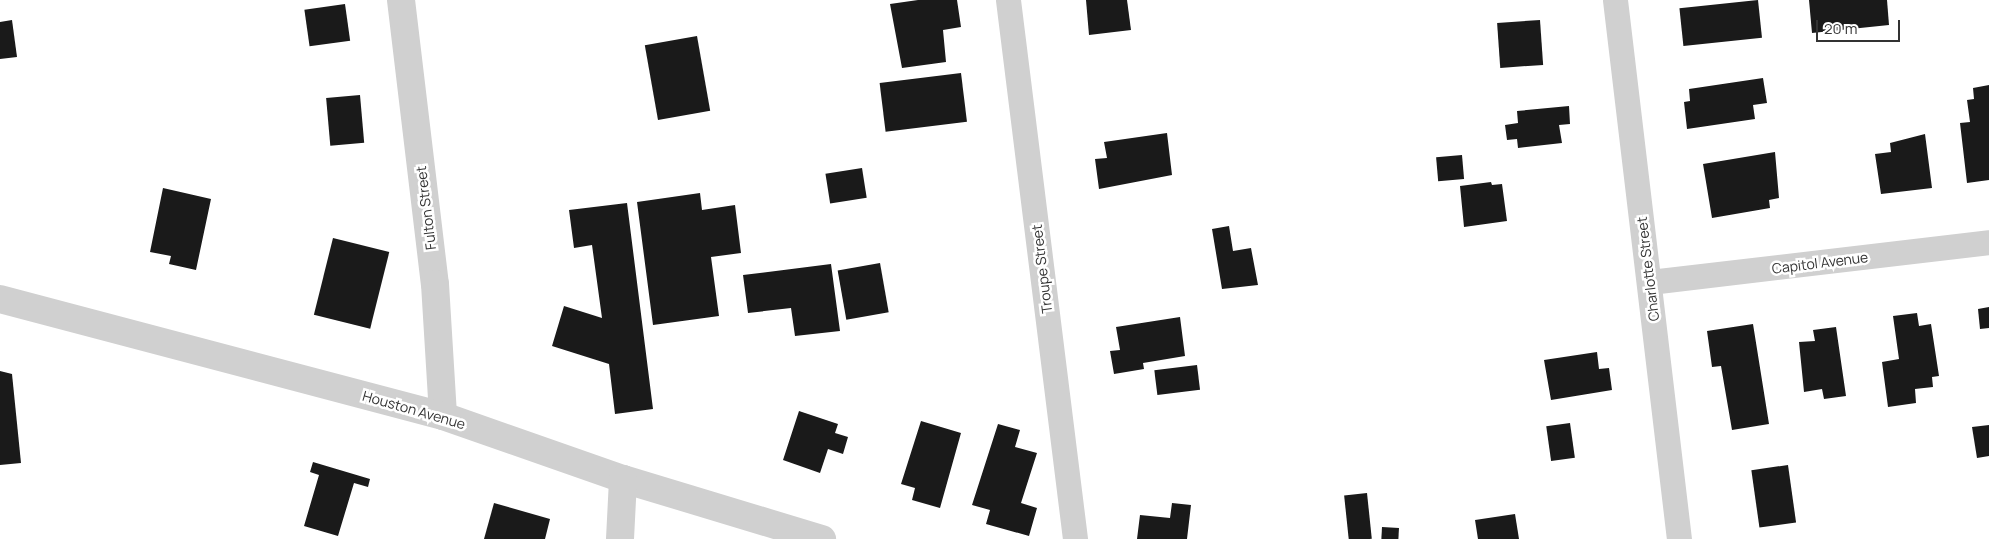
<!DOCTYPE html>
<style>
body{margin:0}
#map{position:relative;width:1989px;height:539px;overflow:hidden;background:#fff;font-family:Manrope,sans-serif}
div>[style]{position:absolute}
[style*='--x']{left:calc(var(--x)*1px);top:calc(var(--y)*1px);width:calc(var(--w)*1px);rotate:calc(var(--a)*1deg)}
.building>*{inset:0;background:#1a1a1a;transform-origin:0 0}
.minor>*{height:25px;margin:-12.5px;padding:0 12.5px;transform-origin:12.5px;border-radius:12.5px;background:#d0d0d0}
.tertiary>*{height:28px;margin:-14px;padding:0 14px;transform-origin:14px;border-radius:14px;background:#d0d0d0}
span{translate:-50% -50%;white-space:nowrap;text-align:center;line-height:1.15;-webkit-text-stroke:5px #fff;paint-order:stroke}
.street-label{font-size:14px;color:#333}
.scale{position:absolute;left:1816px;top:20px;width:84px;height:22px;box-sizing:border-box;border:2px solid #333;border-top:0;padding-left:6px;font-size:15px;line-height:18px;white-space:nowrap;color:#333;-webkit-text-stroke:4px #fff;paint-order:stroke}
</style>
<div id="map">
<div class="building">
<div style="clip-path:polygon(918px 0,957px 0,961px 27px,943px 30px,946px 62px,902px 68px,890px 4px)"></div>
<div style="clip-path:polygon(1086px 0,1127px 0,1131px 30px,1089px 35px)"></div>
<div style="left:1758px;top:0;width:38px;height:79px;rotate:84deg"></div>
<div style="clip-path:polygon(1809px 0,1887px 0,1889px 25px,1812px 33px)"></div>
<div style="left:345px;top:4px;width:37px;height:41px;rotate:82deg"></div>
<div style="clip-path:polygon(12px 20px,17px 57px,0 59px,0 22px)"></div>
<div style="left:1540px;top:20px;width:45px;height:43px;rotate:86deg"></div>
<div style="left:697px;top:36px;width:76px;height:53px;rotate:80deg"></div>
<div style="left:961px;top:73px;width:49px;height:82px;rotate:83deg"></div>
<div style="clip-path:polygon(1763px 78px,1767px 103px,1753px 105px,1755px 119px,1687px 129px,1684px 102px,1690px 101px,1689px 89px)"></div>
<div style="clip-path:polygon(1989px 85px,1989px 180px,1967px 183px,1960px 123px,1970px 122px,1967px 100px,1974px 99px,1973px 88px)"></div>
<div style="left:360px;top:95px;width:48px;height:34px;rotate:85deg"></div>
<div style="clip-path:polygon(1569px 106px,1570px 124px,1559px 125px,1562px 143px,1518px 148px,1517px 139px,1507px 140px,1505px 125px,1518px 123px,1517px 111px)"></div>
<div style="clip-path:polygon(1167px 133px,1172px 175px,1099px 189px,1095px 159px,1107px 158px,1104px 142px)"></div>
<div style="clip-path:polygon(1925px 134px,1932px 188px,1881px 194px,1875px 154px,1891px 152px,1890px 143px)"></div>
<div style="clip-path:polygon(1775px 152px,1779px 198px,1769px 200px,1770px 208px,1712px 218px,1703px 164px)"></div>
<div style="left:1462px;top:155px;width:24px;height:26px;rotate:85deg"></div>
<div style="left:862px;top:168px;width:30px;height:37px;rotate:81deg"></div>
<div style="clip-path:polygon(1491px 182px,1492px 185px,1502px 184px,1507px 221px,1464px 227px,1460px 186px)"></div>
<div style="clip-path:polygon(163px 188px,211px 199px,196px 270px,169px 264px,171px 256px,150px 252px)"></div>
<div style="clip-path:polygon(700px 193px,702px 210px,735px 205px,741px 253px,711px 257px,719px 316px,653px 325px,637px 202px)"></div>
<div style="clip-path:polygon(627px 203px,653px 409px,615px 414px,609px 364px,552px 346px,564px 306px,602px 318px,592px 245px,574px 248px,569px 210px)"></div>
<div style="clip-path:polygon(1229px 226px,1233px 251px,1251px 248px,1258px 285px,1222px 289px,1212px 229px)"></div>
<div style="left:333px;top:238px;width:58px;height:79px;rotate:14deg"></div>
<div style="left:880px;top:263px;width:50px;height:43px;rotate:80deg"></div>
<div style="clip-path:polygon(831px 264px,840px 331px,795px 336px,791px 308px,748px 313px,743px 275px)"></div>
<div style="clip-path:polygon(1989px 307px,1989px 328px,1980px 329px,1978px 309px)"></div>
<div style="clip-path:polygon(1917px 313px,1919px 326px,1931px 324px,1939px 376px,1932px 377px,1933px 387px,1915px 389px,1916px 403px,1888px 407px,1882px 362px,1899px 359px,1893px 316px)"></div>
<div style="clip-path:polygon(1180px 317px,1185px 356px,1143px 363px,1144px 369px,1114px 374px,1110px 351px,1120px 350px,1116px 327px)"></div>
<div style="clip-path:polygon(1753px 324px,1769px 424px,1732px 430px,1721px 366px,1712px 367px,1707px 331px)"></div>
<div style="clip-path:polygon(1836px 327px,1846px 396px,1824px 399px,1822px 389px,1804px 392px,1799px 342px,1815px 341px,1813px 330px)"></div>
<div style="clip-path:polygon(1597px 352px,1599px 369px,1609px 368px,1612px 390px,1551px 400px,1544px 360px)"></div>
<div style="left:1197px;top:365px;width:25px;height:43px;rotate:83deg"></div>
<div style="clip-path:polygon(0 371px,12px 374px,21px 463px,0 465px)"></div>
<div style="clip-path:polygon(799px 411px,838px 424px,835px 433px,848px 437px,843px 454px,828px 449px,820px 473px,783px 460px)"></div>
<div style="clip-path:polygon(921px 421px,961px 433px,940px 508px,912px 500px,915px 488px,901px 484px)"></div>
<div style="left:1570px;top:423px;width:35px;height:24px;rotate:82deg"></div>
<div style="clip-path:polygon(998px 424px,1020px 430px,1015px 447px,1037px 453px,1021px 503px,1037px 508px,1029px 536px,986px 524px,990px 510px,972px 505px)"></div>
<div style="clip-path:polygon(1989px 425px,1989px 456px,1977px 458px,1972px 427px)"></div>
<div style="clip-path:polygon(313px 462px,370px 479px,368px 487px,354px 483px,338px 536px,304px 526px,319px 475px,310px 472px)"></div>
<div style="left:1788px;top:465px;width:58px;height:37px;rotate:82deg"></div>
<div style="left:1367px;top:493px;width:46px;height:23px;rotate:84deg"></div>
<div style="clip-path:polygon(494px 503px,550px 519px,545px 539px,484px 539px)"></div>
<div style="clip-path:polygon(1172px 503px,1191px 505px,1187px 539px,1137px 539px,1140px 515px,1170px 518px)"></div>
<div style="clip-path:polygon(1515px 514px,1519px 539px,1478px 539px,1475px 520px)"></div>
<div style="left:1382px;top:527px;width:17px;height:12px;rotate:3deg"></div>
</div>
<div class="minor">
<div style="--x:1008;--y:0;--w:543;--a:82.91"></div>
<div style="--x:1615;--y:0;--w:543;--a:83.23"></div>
<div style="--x:1650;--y:282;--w:341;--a:-6.7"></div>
</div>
<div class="tertiary">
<div style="--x:401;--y:0;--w:286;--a:83.2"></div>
<div style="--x:435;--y:284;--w:132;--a:86.5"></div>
<div style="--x:0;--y:299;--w:458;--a:14.8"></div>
<div style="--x:443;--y:416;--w:191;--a:19.3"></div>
<div style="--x:623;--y:479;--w:208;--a:16.8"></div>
<div style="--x:620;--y:539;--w:60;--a:-87.1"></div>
</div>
<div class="street-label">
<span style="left:426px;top:208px;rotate:-97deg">Fulton Street</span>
<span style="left:1820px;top:263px;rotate:-7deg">Capitol Avenue</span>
<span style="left:1042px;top:269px;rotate:-97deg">Troupe Street</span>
<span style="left:1648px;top:269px;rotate:-97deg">Charlotte Street</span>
<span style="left:414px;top:410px;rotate:16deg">Houston Avenue</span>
</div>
<div class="scale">20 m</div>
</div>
